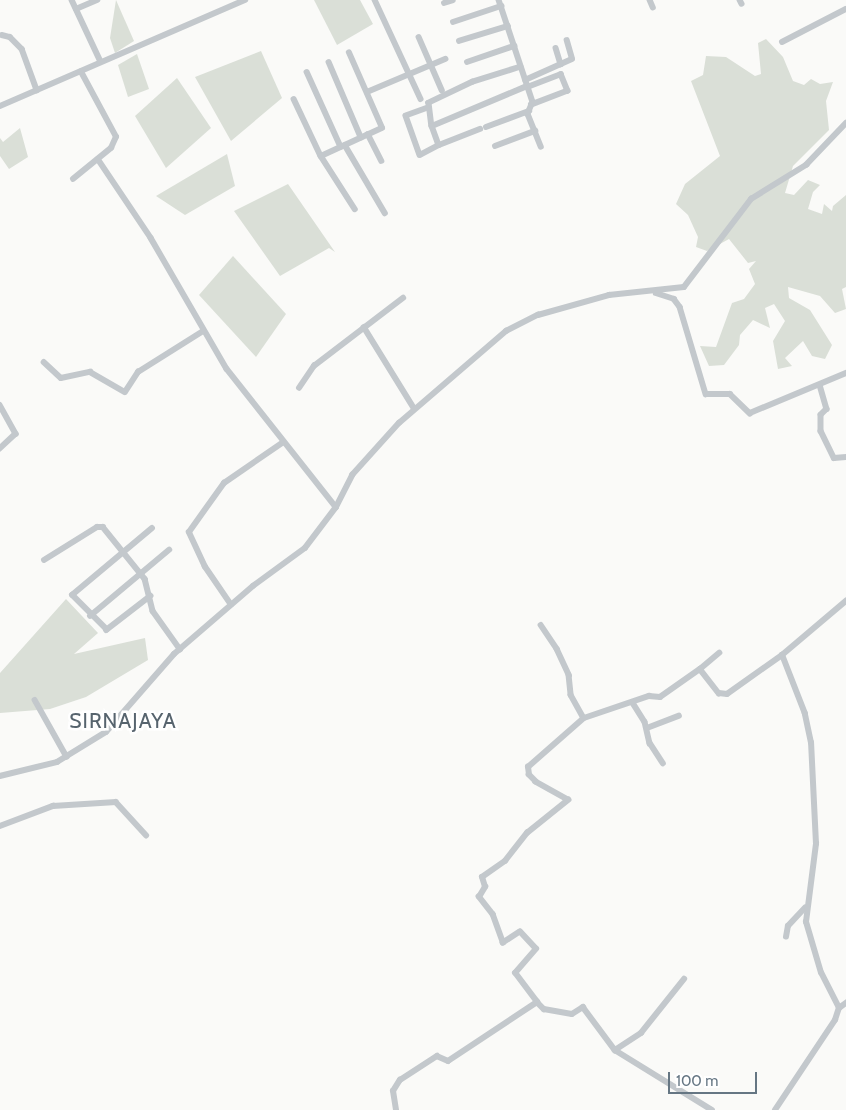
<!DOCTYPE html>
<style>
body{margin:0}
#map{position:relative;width:846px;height:1110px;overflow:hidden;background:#fafaf8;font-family:Cabin,sans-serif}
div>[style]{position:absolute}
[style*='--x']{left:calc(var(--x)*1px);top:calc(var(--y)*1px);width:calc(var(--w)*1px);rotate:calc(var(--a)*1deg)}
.green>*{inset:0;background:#dadfd7}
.street>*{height:5.5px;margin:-2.75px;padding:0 2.75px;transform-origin:2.75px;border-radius:2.75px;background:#c3c8cc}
span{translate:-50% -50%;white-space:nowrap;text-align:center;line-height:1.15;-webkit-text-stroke:5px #fff;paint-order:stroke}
.quarter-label{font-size:21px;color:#57646e;letter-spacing:1px}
.scale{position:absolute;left:668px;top:1072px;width:89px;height:22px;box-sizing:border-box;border:2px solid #657683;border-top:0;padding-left:6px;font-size:15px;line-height:18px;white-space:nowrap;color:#657683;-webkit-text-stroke:4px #fff;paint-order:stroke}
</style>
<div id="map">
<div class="green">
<div style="clip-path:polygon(116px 0,134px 41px,115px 53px,110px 38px)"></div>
<div style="clip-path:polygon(314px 0,360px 0,373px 24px,337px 45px)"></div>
<div style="clip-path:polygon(766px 39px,783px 57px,793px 81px,804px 85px,811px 79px,820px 84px,833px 82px,826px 101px,829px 130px,793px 166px,785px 193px,794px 195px,808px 180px,820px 185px,813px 192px,808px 209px,822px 214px,824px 204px,832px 211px,833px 206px,846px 195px,846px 287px,842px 289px,846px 309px,835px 313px,820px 296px,788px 287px,789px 298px,810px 310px,832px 345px,825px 359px,812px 356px,803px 341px,785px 358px,792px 366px,778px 369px,773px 341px,785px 321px,774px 304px,765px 308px,770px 328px,753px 320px,740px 335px,739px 345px,724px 365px,709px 366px,700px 346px,716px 347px,732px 303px,744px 299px,755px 284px,749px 269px,756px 261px,748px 263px,729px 239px,707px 251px,696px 247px,698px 237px,688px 215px,676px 204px,685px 184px,720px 156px,691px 81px,703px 75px,706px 56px,726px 57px,755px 76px,761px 74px,758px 43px)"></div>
<div style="clip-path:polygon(261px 51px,282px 98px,231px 141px,195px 77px)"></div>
<div style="clip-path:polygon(137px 54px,149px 89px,128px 97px,118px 65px)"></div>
<div style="clip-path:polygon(177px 78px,211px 128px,166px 168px,135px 116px)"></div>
<div style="clip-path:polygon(20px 128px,28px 157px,9px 169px,0 156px,0 138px,3px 142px)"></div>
<div style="clip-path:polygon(227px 154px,235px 186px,185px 215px,156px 196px)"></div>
<div style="clip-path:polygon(288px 184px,335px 252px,329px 248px,280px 276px,234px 211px)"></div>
<div style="clip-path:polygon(233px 256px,286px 314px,256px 357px,199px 295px)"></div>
<div style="clip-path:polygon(66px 599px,98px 633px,74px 654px,145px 638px,148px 660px,86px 697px,50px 709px,0 713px,0 673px)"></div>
</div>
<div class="street">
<div style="--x:72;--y:0;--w:68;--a:64.9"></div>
<div style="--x:375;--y:0;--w:109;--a:65.1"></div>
<div style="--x:499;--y:0;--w:108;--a:71.6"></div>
<div style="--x:533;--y:102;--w:13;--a:113"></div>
<div style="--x:528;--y:114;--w:35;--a:68"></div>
<div style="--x:650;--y:0;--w:8;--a:67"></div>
<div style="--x:740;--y:0;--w:4;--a:63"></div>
<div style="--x:444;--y:3;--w:9;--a:-18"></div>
<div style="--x:76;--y:9;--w:23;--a:-23"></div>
<div style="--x:453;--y:22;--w:51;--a:-18.4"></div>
<div style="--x:2;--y:35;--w:8;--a:14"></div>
<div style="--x:10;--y:37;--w:17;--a:45"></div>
<div style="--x:22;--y:49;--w:44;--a:69.9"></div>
<div style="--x:419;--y:37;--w:58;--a:66.5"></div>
<div style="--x:459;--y:41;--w:51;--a:-17"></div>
<div style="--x:782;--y:42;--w:72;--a:-27.3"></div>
<div style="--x:556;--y:48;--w:17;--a:73"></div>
<div style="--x:329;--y:62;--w:82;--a:66.9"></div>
<div style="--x:467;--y:62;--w:50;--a:-18.8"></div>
<div style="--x:521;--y:67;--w:50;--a:162.6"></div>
<div style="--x:473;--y:82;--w:49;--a:154.5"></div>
<div style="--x:429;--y:103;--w:23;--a:83"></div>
<div style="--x:432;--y:126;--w:103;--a:-22.8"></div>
<div style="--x:307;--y:72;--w:82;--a:65.6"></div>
<div style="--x:525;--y:80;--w:51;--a:-24.1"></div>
<div style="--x:572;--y:59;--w:19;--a:-106"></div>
<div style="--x:530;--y:86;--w:33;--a:-21"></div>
<div style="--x:561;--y:74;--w:18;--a:68"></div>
<div style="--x:568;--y:91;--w:39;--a:159"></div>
<div style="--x:367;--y:92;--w:85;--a:-22.9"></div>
<div style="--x:294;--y:99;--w:63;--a:64.7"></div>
<div style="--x:321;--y:156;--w:63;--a:57.3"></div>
<div style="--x:0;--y:106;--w:267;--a:-23.4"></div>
<div style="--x:428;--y:108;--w:23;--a:160"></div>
<div style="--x:406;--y:116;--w:41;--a:70.3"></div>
<div style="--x:420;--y:155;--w:21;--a:-28"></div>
<div style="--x:432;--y:126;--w:20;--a:70"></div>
<div style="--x:439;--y:145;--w:44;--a:-21.3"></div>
<div style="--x:486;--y:127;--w:46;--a:-20.4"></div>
<div style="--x:368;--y:134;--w:30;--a:63"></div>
<div style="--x:345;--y:145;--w:79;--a:59.5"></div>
<div style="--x:495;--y:146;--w:43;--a:-20.6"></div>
<div style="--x:321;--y:156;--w:67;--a:-24.7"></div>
<div style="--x:382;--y:128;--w:82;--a:-113.7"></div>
<div style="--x:98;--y:159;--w:95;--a:56.1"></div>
<div style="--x:151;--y:238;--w:151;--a:59.9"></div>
<div style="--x:227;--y:369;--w:176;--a:51.7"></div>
<div style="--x:73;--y:179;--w:49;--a:-39.2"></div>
<div style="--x:111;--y:148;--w:12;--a:-66"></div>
<div style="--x:116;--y:137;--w:74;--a:-118.3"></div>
<div style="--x:656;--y:293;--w:19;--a:18"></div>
<div style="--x:674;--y:299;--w:10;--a:53"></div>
<div style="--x:680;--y:307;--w:91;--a:73.4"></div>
<div style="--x:706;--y:394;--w:24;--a:0"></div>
<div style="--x:730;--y:394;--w:28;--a:44"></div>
<div style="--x:750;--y:413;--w:104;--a:-22.6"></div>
<div style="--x:364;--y:327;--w:95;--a:58.3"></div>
<div style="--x:44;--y:362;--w:23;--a:43"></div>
<div style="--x:61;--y:378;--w:30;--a:-12"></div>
<div style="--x:90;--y:372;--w:40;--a:29.7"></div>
<div style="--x:125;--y:392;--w:24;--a:-57"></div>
<div style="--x:138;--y:372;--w:77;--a:-32.2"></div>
<div style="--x:820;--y:385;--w:25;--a:74"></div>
<div style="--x:827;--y:409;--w:8;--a:135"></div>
<div style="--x:821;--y:415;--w:16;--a:90"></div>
<div style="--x:821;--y:431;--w:30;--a:64"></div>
<div style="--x:834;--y:458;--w:12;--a:-5"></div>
<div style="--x:299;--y:388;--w:27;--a:-56"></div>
<div style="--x:314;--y:366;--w:112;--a:-37.4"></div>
<div style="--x:0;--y:405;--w:33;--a:61"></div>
<div style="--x:16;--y:434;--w:22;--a:137"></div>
<div style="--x:44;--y:560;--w:62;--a:-31.9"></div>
<div style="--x:97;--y:527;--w:6;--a:0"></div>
<div style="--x:103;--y:527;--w:67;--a:51.1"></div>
<div style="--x:145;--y:579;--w:33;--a:76"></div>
<div style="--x:153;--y:611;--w:47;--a:54.6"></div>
<div style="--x:151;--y:596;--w:56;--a:142.3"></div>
<div style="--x:107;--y:630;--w:49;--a:-135"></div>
<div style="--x:72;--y:595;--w:104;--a:-39.9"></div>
<div style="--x:231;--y:605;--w:46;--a:-124.4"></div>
<div style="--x:205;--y:567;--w:38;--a:-115"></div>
<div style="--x:189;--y:532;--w:60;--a:-54.5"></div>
<div style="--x:224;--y:483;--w:70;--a:-34.6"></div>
<div style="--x:90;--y:616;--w:103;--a:-39.9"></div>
<div style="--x:541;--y:625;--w:29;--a:56"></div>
<div style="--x:557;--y:649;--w:29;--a:65"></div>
<div style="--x:569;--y:675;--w:20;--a:84"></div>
<div style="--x:571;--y:695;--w:26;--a:61"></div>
<div style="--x:700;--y:669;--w:25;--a:-40"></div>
<div style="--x:35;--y:700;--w:65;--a:60.7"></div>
<div style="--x:633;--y:703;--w:22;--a:58"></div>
<div style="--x:645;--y:722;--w:22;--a:77"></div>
<div style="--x:650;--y:743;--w:24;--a:57"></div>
<div style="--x:647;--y:728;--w:34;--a:-21"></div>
<div style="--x:0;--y:776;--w:59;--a:-13.8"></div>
<div style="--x:57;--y:762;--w:57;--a:-31.5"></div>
<div style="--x:106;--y:732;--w:103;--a:-48.9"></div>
<div style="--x:174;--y:654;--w:104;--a:-40.7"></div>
<div style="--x:253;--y:586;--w:64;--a:-36.2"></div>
<div style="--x:305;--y:548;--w:51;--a:-52.9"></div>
<div style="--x:336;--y:507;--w:36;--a:-63"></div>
<div style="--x:352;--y:475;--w:70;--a:-47.9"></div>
<div style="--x:399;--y:423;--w:141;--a:-40.7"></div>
<div style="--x:506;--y:331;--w:36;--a:-27"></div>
<div style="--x:538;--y:315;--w:74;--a:-15.7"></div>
<div style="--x:609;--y:295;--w:75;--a:-6.1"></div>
<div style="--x:684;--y:287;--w:111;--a:-52.7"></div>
<div style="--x:751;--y:199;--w:65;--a:-31.7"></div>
<div style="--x:806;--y:165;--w:58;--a:-46.4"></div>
<div style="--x:0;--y:826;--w:57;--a:-20.7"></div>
<div style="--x:53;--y:806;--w:63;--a:-3.6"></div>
<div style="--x:116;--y:802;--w:45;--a:47.7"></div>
<div style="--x:786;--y:937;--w:11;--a:-80"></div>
<div style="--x:788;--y:926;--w:25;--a:-47"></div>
<div style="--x:537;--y:1002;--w:36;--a:-127"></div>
<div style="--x:515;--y:973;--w:32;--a:-49"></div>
<div style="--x:536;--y:949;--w:23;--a:-133"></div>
<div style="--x:520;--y:932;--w:20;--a:147"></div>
<div style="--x:503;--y:943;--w:30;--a:-110"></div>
<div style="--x:493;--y:915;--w:23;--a:-128"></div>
<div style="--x:479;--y:897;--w:12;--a:-59"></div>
<div style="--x:485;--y:887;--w:10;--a:-107"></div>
<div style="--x:482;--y:877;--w:28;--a:-35"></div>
<div style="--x:505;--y:861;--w:36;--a:-52"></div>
<div style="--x:527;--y:833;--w:53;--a:-38.8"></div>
<div style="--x:568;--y:800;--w:37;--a:-151"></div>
<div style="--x:536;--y:782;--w:10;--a:-135"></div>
<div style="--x:529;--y:775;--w:8;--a:-97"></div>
<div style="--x:528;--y:767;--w:74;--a:-41.2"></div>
<div style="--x:584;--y:718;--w:69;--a:-18.7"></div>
<div style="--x:649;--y:696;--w:11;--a:5"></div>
<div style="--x:660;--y:697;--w:49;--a:-35"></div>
<div style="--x:700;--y:669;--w:31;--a:52"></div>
<div style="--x:719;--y:693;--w:8;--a:7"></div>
<div style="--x:727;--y:694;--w:67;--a:-35.3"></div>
<div style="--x:839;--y:1008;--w:9;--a:-36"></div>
<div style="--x:615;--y:1050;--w:31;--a:-33"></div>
<div style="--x:641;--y:1033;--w:69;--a:-51.5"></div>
<div style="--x:396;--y:1110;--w:19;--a:-99"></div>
<div style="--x:393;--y:1091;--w:13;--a:-58"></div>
<div style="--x:400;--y:1080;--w:44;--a:-33"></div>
<div style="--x:437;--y:1056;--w:12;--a:24"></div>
<div style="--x:448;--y:1061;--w:107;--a:-33.5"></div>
<div style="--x:537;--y:1002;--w:10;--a:45"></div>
<div style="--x:544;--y:1009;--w:28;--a:10"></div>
<div style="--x:572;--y:1014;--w:13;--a:-32"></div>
<div style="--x:583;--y:1007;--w:54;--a:53.3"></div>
<div style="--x:615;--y:1050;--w:114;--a:31.7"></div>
<div style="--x:775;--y:1110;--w:108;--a:-56.3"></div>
<div style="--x:835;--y:1020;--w:13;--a:-72"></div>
<div style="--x:839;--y:1008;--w:39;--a:-117"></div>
<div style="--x:821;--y:973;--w:53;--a:-106.4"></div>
<div style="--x:806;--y:922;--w:79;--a:-82.7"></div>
<div style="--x:816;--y:844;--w:101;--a:-92.8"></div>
<div style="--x:811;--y:743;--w:30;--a:-102"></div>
<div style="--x:805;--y:714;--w:63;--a:-111.3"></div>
<div style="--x:782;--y:655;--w:84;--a:-40.2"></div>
</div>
<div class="quarter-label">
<span style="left:123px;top:721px">SIRNAJAYA</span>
</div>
<div class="scale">100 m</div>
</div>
